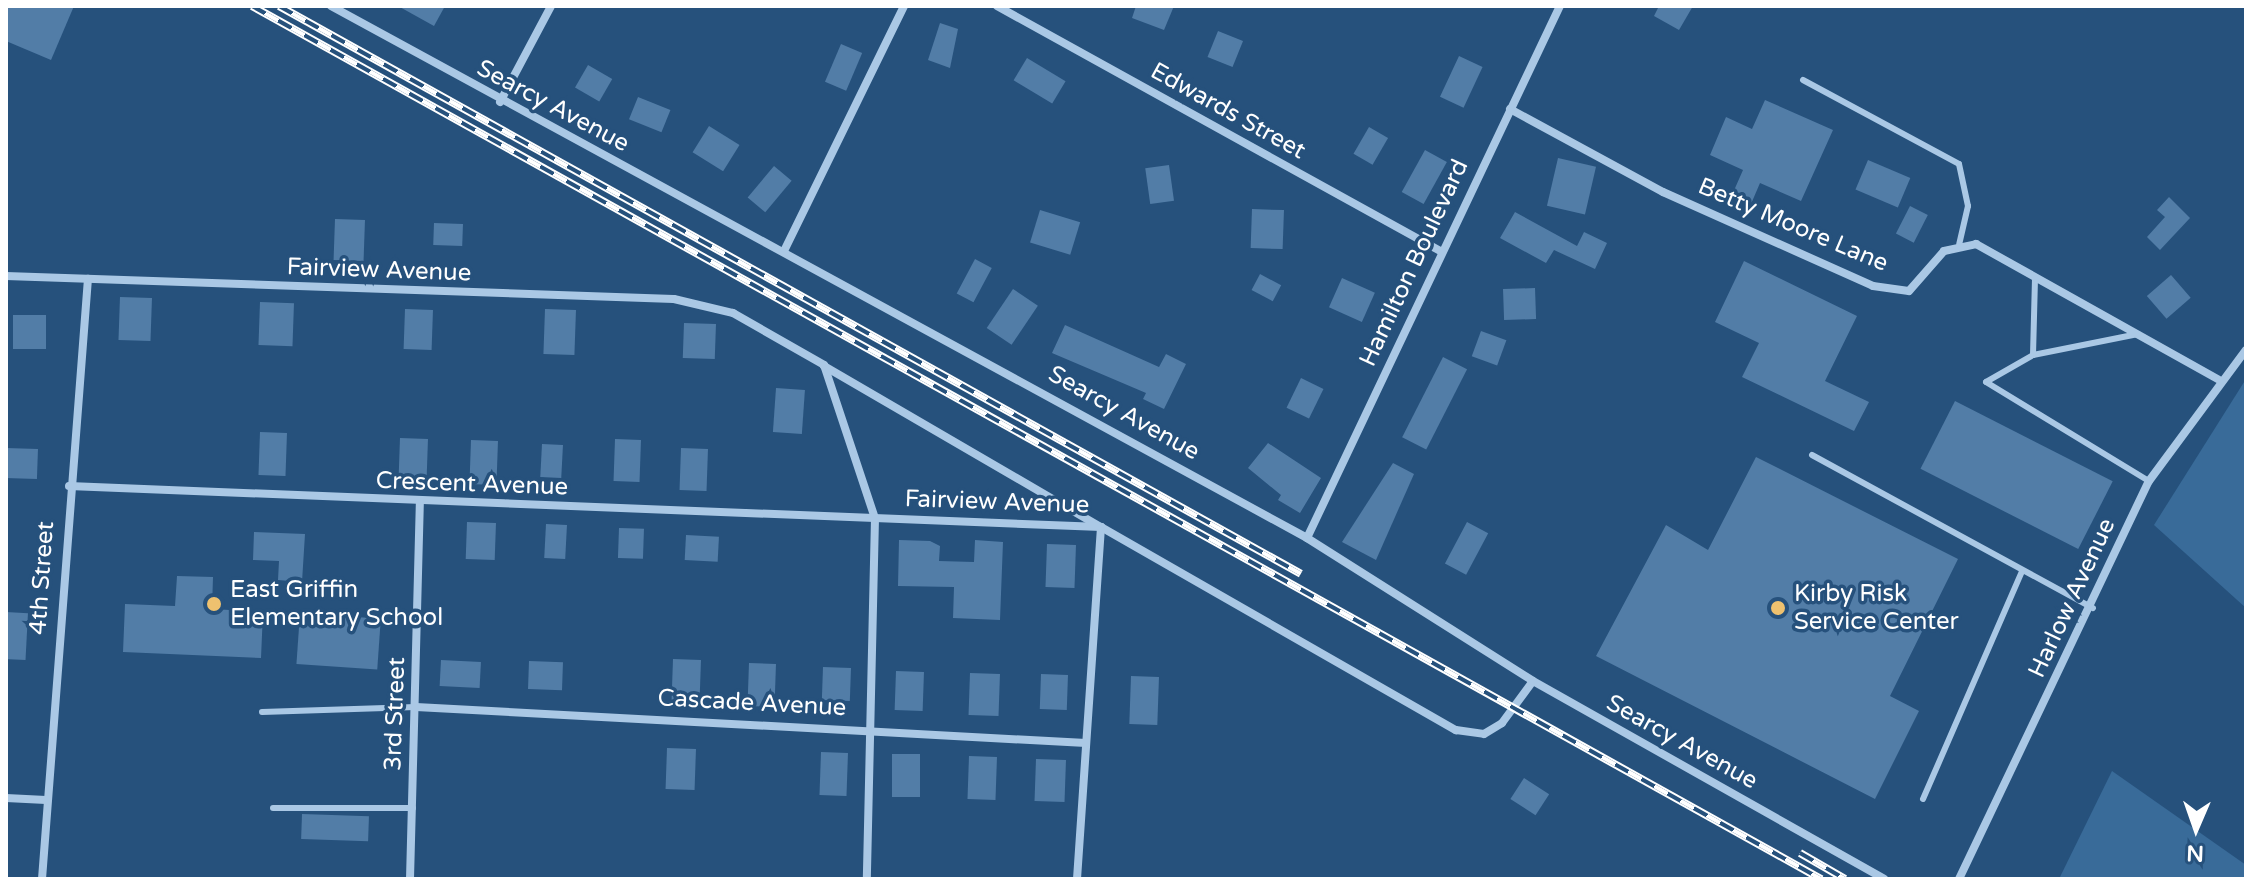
<!DOCTYPE html>
<style>
body{margin:0}
#map{position:relative;width:2252px;height:885px;overflow:hidden;background:#26517c;font-family:"Varela Round",sans-serif}
div>[style]{position:absolute}
[style*='--x']{left:calc(var(--x)*1px);top:calc(var(--y)*1px);width:calc(var(--w)*1px);rotate:calc(var(--a)*1deg)}
.green>*{inset:0;background:#396b99}
.building>*{inset:0;background:#527da7;transform-origin:0 0}
.lane>*{height:6px;margin:-3px;padding:0 3px;transform-origin:3px;border-radius:3px;background:#aac8e5}
.street>*{height:8px;margin:-4px;padding:0 4px;transform-origin:4px;border-radius:4px;background:#aac8e5}
.rail>*{height:8px;margin-top:-4px;transform-origin:0;background:repeating-linear-gradient(90deg,#26517c 0 15px,#fff 0 30px);box-sizing:border-box;border-block:2px solid #fff}
.dots>*{width:22px;height:22px;translate:-50% -50%;box-sizing:border-box;border:4px solid #26517c;border-radius:50%}
span{translate:-50% -50%;white-space:nowrap;text-align:center;line-height:1.15;-webkit-text-stroke:7px #26517c;paint-order:stroke}
.street-label{font-size:24px;color:#fff}
.poi-label{font-size:24px;color:#fff}
.left{translate:0 -50%;text-align:left}
.frame{position:absolute;inset:0;border:8px solid #fff;pointer-events:none}
.north{position:absolute;left:2156px;top:789px;width:80px;height:80px;-webkit-text-stroke:6px #26517c;paint-order:stroke;rotate:182deg;font-size:22px;font-weight:700;line-height:32px;text-align:center;color:#fff}
.north::after{content:'';display:block;margin:auto;width:28px;height:36px;background:#fff;clip-path:polygon(50% 0,100% 100%,50% 72%,0 100%)}
</style>
<div id="map">
<div class="green">
<div style="clip-path:polygon(2246px 379px,2246px 608px,2154px 525px)"></div>
<div style="clip-path:polygon(2112px 771px,2246px 865px,2246px 879px,2059px 879px)"></div>
</div>
<div class="building">
<div style="clip-path:polygon(6px 6px,74px 6px,51px 60px,6px 41px)"></div>
<div style="clip-path:polygon(398px 6px,445px 6px,434px 26px)"></div>
<div style="clip-path:polygon(1136px 6px,1174px 6px,1164px 30px,1132px 18px)"></div>
<div style="clip-path:polygon(1659px 6px,1693px 6px,1679px 30px,1654px 16px)"></div>
<div style="clip-path:polygon(940px 23px,958px 29px,950px 68px,928px 60px)"></div>
<div style="left:1218px;top:31px;width:27px;height:28px;rotate:22deg"></div>
<div style="left:841px;top:44px;width:23px;height:41px;rotate:23deg"></div>
<div style="left:1459px;top:56px;width:26px;height:45px;rotate:25deg"></div>
<div style="left:1027px;top:58px;width:45px;height:26px;rotate:31deg"></div>
<div style="left:588px;top:65px;width:28px;height:26px;rotate:30deg"></div>
<div style="left:638px;top:97px;width:35px;height:24px;rotate:22deg"></div>
<div style="clip-path:polygon(1765px 100px,1833px 130px,1801px 201px,1760px 183px,1751px 204px,1732px 195px,1743px 170px,1710px 155px,1726px 117px,1752px 129px)"></div>
<div style="left:709px;top:126px;width:36px;height:31px;rotate:32deg"></div>
<div style="left:1369px;top:127px;width:22px;height:31px;rotate:30deg"></div>
<div style="left:1425px;top:150px;width:25px;height:48px;rotate:29deg"></div>
<div style="left:1558px;top:158px;width:39px;height:49px;rotate:13deg"></div>
<div style="left:1868px;top:160px;width:46px;height:32px;rotate:23deg"></div>
<div style="left:1169px;top:165px;width:36px;height:24px;rotate:82deg"></div>
<div style="left:774px;top:166px;width:23px;height:41px;rotate:40deg"></div>
<div style="clip-path:polygon(2169px 197px,2190px 218px,2160px 250px,2147px 237px,2165px 217px,2157px 210px)"></div>
<div style="left:1910px;top:206px;width:20px;height:31px;rotate:27deg"></div>
<div style="left:1252px;top:209px;width:32px;height:39px;rotate:2deg"></div>
<div style="left:1040px;top:210px;width:42px;height:34px;rotate:17deg"></div>
<div style="clip-path:polygon(1515px 212px,1577px 246px,1584px 232px,1607px 243px,1595px 269px,1554px 250px,1546px 263px,1500px 238px)"></div>
<div style="left:335px;top:219px;width:30px;height:41px;rotate:2deg"></div>
<div style="left:434px;top:223px;width:29px;height:22px;rotate:2deg"></div>
<div style="left:975px;top:259px;width:19px;height:39px;rotate:28deg"></div>
<div style="clip-path:polygon(1744px 261px,1857px 316px,1825px 381px,1869px 402px,1854px 431px,1742px 377px,1759px 343px,1715px 322px)"></div>
<div style="left:1260px;top:274px;width:24px;height:18px;rotate:28deg"></div>
<div style="left:2171px;top:275px;width:30px;height:32px;rotate:49deg"></div>
<div style="left:1342px;top:278px;width:36px;height:32px;rotate:24deg"></div>
<div style="left:1535px;top:288px;width:31px;height:32px;rotate:88deg"></div>
<div style="left:1013px;top:289px;width:30px;height:47px;rotate:34deg"></div>
<div style="left:120px;top:297px;width:32px;height:43px;rotate:2deg"></div>
<div style="left:260px;top:302px;width:34px;height:43px;rotate:2deg"></div>
<div style="left:405px;top:309px;width:28px;height:40px;rotate:2deg"></div>
<div style="left:545px;top:309px;width:31px;height:45px;rotate:2deg"></div>
<div style="left:13px;top:315px;width:33px;height:34px"></div>
<div style="left:684px;top:323px;width:32px;height:35px;rotate:2deg"></div>
<div style="clip-path:polygon(1065px 325px,1159px 367px,1166px 354px,1186px 364px,1164px 409px,1143px 399px,1146px 393px,1052px 353px)"></div>
<div style="left:1481px;top:331px;width:27px;height:27px;rotate:20deg"></div>
<div style="left:1443px;top:357px;width:27px;height:90px;rotate:27deg"></div>
<div style="left:1301px;top:378px;width:25px;height:33px;rotate:26deg"></div>
<div style="left:776px;top:388px;width:29px;height:44px;rotate:4deg"></div>
<div style="left:1955px;top:401px;width:177px;height:76px;rotate:27deg"></div>
<div style="left:260px;top:432px;width:27px;height:43px;rotate:2deg"></div>
<div style="left:400px;top:438px;width:28px;height:43px;rotate:2deg"></div>
<div style="left:615px;top:439px;width:26px;height:42px;rotate:2deg"></div>
<div style="left:471px;top:440px;width:27px;height:44px;rotate:2deg"></div>
<div style="clip-path:polygon(1268px 443px,1321px 478px,1300px 513px,1278px 500px,1281px 495px,1248px 468px)"></div>
<div style="left:542px;top:444px;width:21px;height:33px;rotate:3deg"></div>
<div style="left:6px;top:448px;width:32px;height:30px;rotate:2deg"></div>
<div style="left:681px;top:448px;width:27px;height:42px;rotate:2deg"></div>
<div style="clip-path:polygon(1756px 457px,1958px 559px,1890px 696px,1919px 711px,1875px 799px,1596px 656px,1666px 525px,1708px 550px)"></div>
<div style="clip-path:polygon(1393px 463px,1414px 474px,1376px 560px,1342px 542px)"></div>
<div style="left:467px;top:522px;width:29px;height:37px;rotate:2deg"></div>
<div style="left:1467px;top:522px;width:24px;height:47px;rotate:28deg"></div>
<div style="left:546px;top:524px;width:21px;height:34px;rotate:3deg"></div>
<div style="left:619px;top:528px;width:25px;height:30px;rotate:2deg"></div>
<div style="clip-path:polygon(254px 532px,305px 534px,302px 582px,278px 580px,279px 561px,253px 560px)"></div>
<div style="left:686px;top:535px;width:33px;height:25px;rotate:3deg"></div>
<div style="clip-path:polygon(899px 540px,930px 541px,940px 546px,939px 561px,974px 562px,975px 540px,1003px 542px,1000px 620px,953px 618px,954px 587px,898px 586px)"></div>
<div style="left:1047px;top:544px;width:29px;height:43px;rotate:2deg"></div>
<div style="clip-path:polygon(177px 576px,213px 577px,212px 609px,263px 612px,261px 658px,123px 652px,125px 604px,175px 606px)"></div>
<div style="left:6px;top:612px;width:22px;height:47px;rotate:3deg"></div>
<div style="left:300px;top:613px;width:81px;height:51px;rotate:4deg"></div>
<div style="left:673px;top:659px;width:28px;height:44px;rotate:2deg"></div>
<div style="left:441px;top:660px;width:40px;height:26px;rotate:3deg"></div>
<div style="left:529px;top:661px;width:34px;height:28px;rotate:2deg"></div>
<div style="left:749px;top:663px;width:27px;height:43px;rotate:2deg"></div>
<div style="left:823px;top:667px;width:28px;height:33px;rotate:2deg"></div>
<div style="left:896px;top:671px;width:28px;height:39px;rotate:2deg"></div>
<div style="left:970px;top:673px;width:30px;height:42px;rotate:2deg"></div>
<div style="left:1041px;top:674px;width:27px;height:35px;rotate:2deg"></div>
<div style="left:1131px;top:676px;width:28px;height:48px;rotate:2deg"></div>
<div style="left:667px;top:748px;width:29px;height:41px;rotate:2deg"></div>
<div style="left:821px;top:752px;width:27px;height:43px;rotate:2deg"></div>
<div style="left:892px;top:754px;width:28px;height:43px"></div>
<div style="left:969px;top:756px;width:28px;height:43px;rotate:2deg"></div>
<div style="left:1036px;top:759px;width:30px;height:42px;rotate:2deg"></div>
<div style="left:1524px;top:778px;width:30px;height:25px;rotate:33deg"></div>
<div style="left:302px;top:814px;width:67px;height:25px;rotate:2deg"></div>
</div>
<div class="lane">
<div style="--x:1803;--y:80;--w:177;--a:28.3"></div>
<div style="--x:1959;--y:164;--w:43;--a:77.9"></div>
<div style="--x:1968;--y:206;--w:39;--a:103"></div>
<div style="--x:2138;--y:334;--w:107;--a:168.7"></div>
<div style="--x:2033;--y:355;--w:54;--a:150.1"></div>
<div style="--x:1986;--y:382;--w:191;--a:31.3"></div>
<div style="--x:2033;--y:355;--w:78;--a:-88.5"></div>
<div style="--x:1812;--y:455;--w:320;--a:28.6"></div>
<div style="--x:262;--y:712;--w:154;--a:-1.9"></div>
<div style="--x:1923;--y:799;--w:249;--a:-66.5"></div>
<div style="--x:273;--y:808;--w:140;--a:0"></div>
</div>
<div class="street">
<div style="--x:331;--y:6;--w:1112;--a:28.59"></div>
<div style="--x:1307;--y:538;--w:267;--a:32.3"></div>
<div style="--x:1533;--y:681;--w:403;--a:29.4"></div>
<div style="--x:997;--y:6;--w:506;--a:28.94"></div>
<div style="--x:500;--y:102;--w:109;--a:-62"></div>
<div style="--x:1510;--y:109;--w:174;--a:28.5"></div>
<div style="--x:1663;--y:192;--w:230;--a:24.1"></div>
<div style="--x:1873;--y:286;--w:36;--a:8"></div>
<div style="--x:1909;--y:291;--w:53;--a:-48.8"></div>
<div style="--x:1944;--y:251;--w:33;--a:-12"></div>
<div style="--x:1976;--y:244;--w:278;--a:29.2"></div>
<div style="--x:785;--y:249;--w:271;--a:-63.9"></div>
<div style="--x:6;--y:276;--w:668;--a:1.97"></div>
<div style="--x:674;--y:299;--w:61;--a:13.3"></div>
<div style="--x:733;--y:313;--w:105;--a:29.7"></div>
<div style="--x:824;--y:365;--w:161;--a:71.6"></div>
<div style="--x:875;--y:518;--w:361;--a:91.3"></div>
<div style="--x:824;--y:366;--w:320;--a:30.2"></div>
<div style="--x:1101;--y:527;--w:353;--a:93.9"></div>
<div style="--x:69;--y:486;--w:1033;--a:2.28"></div>
<div style="--x:1101;--y:527;--w:409;--a:29.8"></div>
<div style="--x:1456;--y:730;--w:28;--a:8"></div>
<div style="--x:1484;--y:734;--w:21;--a:-31"></div>
<div style="--x:1502;--y:723;--w:52;--a:-53.6"></div>
<div style="--x:1307;--y:538;--w:589;--a:-64.57"></div>
<div style="--x:416;--y:707;--w:671;--a:3.08"></div>
<div style="--x:6;--y:798;--w:40;--a:2.9"></div>
<div style="--x:42;--y:879;--w:602;--a:-85.62"></div>
<div style="--x:410;--y:879;--w:377;--a:-88.5"></div>
<div style="--x:1959;--y:879;--w:441;--a:-64.5"></div>
<div style="--x:2149;--y:481;--w:163;--a:-53.5"></div>
</div>
<div class="rail">
<div style="--x:252;--y:6;--w:1796;--a:29.09"></div>
<div style="--x:279;--y:6;--w:1169;--a:29.06"></div>
<div style="--x:1800;--y:853;--w:52;--a:30"></div>
</div>
<div class="dots">
<div style="left:214px;top:604px;background:#eec16f"></div>
<div style="left:1778px;top:608px;background:#eec16f"></div>
</div>
<div class="street-label">
<span style="left:553px;top:106px;rotate:28deg">Searcy Avenue</span>
<span style="left:1228px;top:111px;rotate:29deg">Edwards Street</span>
<span style="left:1793px;top:225px;rotate:23deg">Betty Moore Lane</span>
<span style="left:1414px;top:263px;rotate:-65deg">Hamilton Boulevard</span>
<span style="left:379px;top:270px;rotate:2deg">Fairview Avenue</span>
<span style="left:1124px;top:413px;rotate:29deg">Searcy Avenue</span>
<span style="left:472px;top:484px;rotate:2deg">Crescent Avenue</span>
<span style="left:997px;top:502px;rotate:2deg">Fairview Avenue</span>
<span style="left:42px;top:578px;rotate:-86deg">4th Street</span>
<span style="left:2072px;top:598px;rotate:-65deg">Harlow Avenue</span>
<span style="left:752px;top:703px;rotate:3deg">Cascade Avenue</span>
<span style="left:395px;top:714px;rotate:-88deg">3rd Street</span>
<span style="left:1682px;top:742px;rotate:29deg">Searcy Avenue</span>
</div>
<div class="poi-label">
<span class="left" style="left:230px;top:604px">East Griffin<br>Elementary School</span>
<span class="left" style="left:1794px;top:608px">Kirby Risk<br>Service Center</span>
</div>
<div class="frame"></div>
<div class="north">N</div>
</div>
